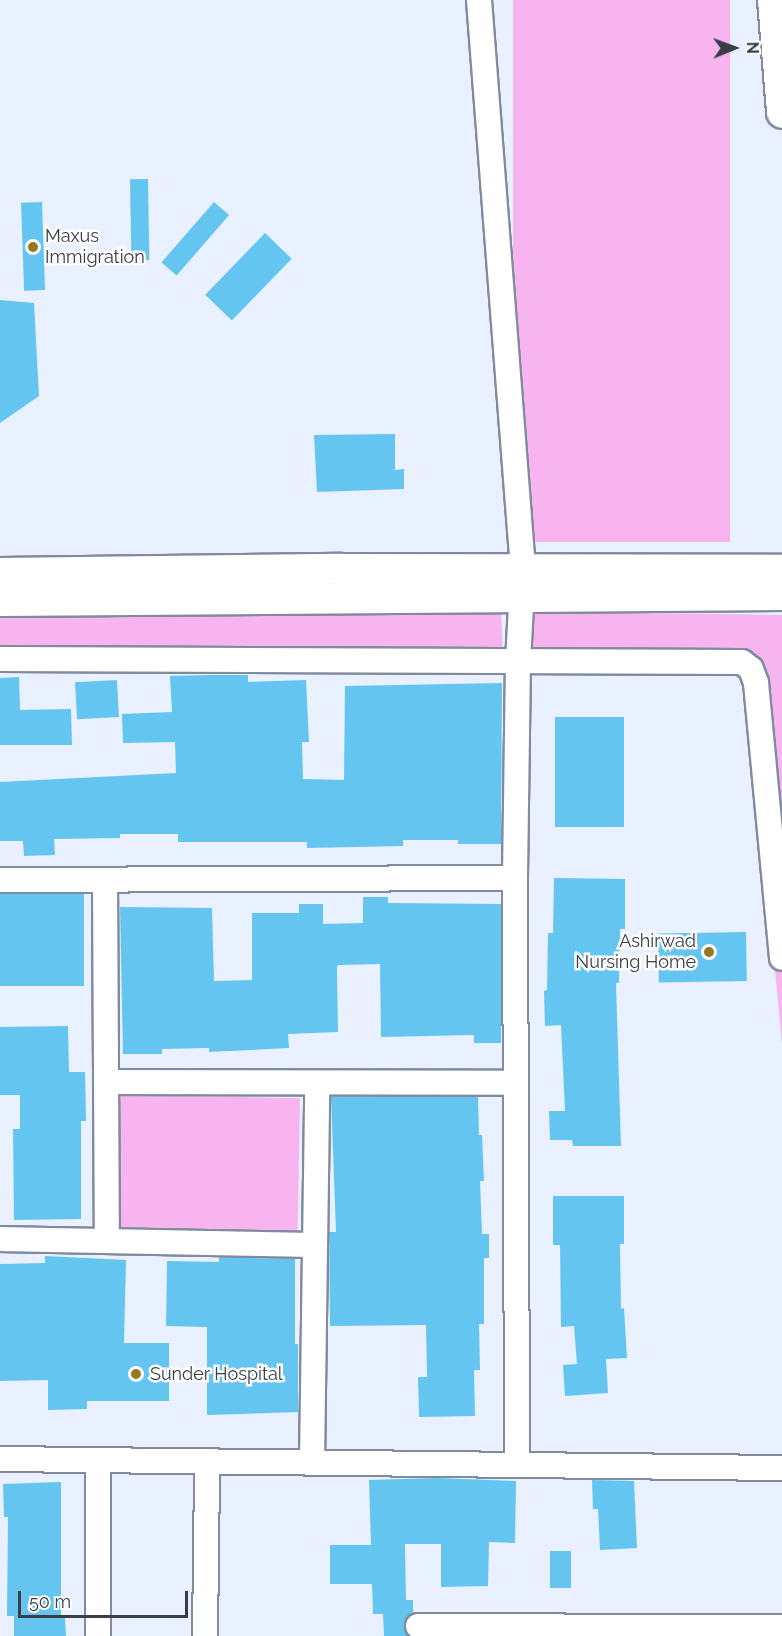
<!DOCTYPE html>
<style>
body{margin:0}
#map{position:relative;width:782px;height:1636px;overflow:hidden;background:#e9f0ff;font-family:Raleway,sans-serif}
div>[style]{position:absolute}
[style*='--x']{left:calc(var(--x)*1px);top:calc(var(--y)*1px);width:calc(var(--w)*1px);rotate:calc(var(--a)*1deg)}
.green>*{inset:0;background:#f8b4ee;transform-origin:0 0}
.building>*{inset:0;background:#64c5f0;transform-origin:0 0}
.roads{filter:drop-shadow(2px 0 #808ba0) drop-shadow(-2px 0 #808ba0) drop-shadow(0 2px #808ba0) drop-shadow(0 -2px #808ba0)}
.minor>*{height:24px;margin:-12px;padding:0 12px;transform-origin:12px;border-radius:12px;background:#fff}
.major>*{height:30px;margin:-15px;padding:0 15px;transform-origin:15px;border-radius:15px;background:#fff}
.dots>*{width:16px;height:16px;translate:-50% -50%;box-sizing:border-box;border:3px solid #fdfdfd;border-radius:50%}
span{translate:-50% -50%;white-space:nowrap;text-align:center;line-height:1.15;-webkit-text-stroke:5px #fdfdfd;paint-order:stroke}
.poi-label{font-size:18px;color:#383d46}
.left{translate:0 -50%;text-align:left}
.right{translate:-100% -50%;text-align:right}
.north{position:absolute;left:704px;top:18px;width:60px;height:60px;-webkit-text-stroke:4px #fdfdfd;paint-order:stroke;rotate:89deg;font-size:16px;font-weight:700;line-height:24px;text-align:center;color:#383d46}
.north::after{content:'';display:block;margin:auto;width:21px;height:27px;background:#383d46;clip-path:polygon(50% 0,100% 100%,50% 72%,0 100%)}
.scale{position:absolute;left:18px;top:1591px;width:170px;height:27px;box-sizing:border-box;border:3px solid #383d46;border-top:0;padding-left:8px;font-size:18px;line-height:21px;white-space:nowrap;color:#383d46;-webkit-text-stroke:4px #fdfdfd;paint-order:stroke}
</style>
<div id="map">
<div class="green">
<div style="left:513px;top:0;width:217px;height:542px"></div>
<div style="clip-path:polygon(523px 611px,782px 615px,782px 1044px,745px 653px,525px 652px)"></div>
<div style="clip-path:polygon(501px 612px,503px 652px,0 649px,0 615px)"></div>
<div style="left:120px;top:1095px;width:180px;height:135px;rotate:1deg"></div>
</div>
<div class="building">
<div style="left:148px;top:179px;width:81px;height:18px;rotate:89deg"></div>
<div style="left:42px;top:202px;width:88px;height:21px;rotate:88deg"></div>
<div style="left:214px;top:202px;width:20px;height:80px;rotate:41deg"></div>
<div style="left:265px;top:233px;width:37px;height:86px;rotate:44deg"></div>
<div style="clip-path:polygon(0 300px,34px 303px,39px 396px,0 423px)"></div>
<div style="clip-path:polygon(395px 434px,395px 470px,404px 469px,404px 489px,317px 492px,314px 435px)"></div>
<div style="clip-path:polygon(209px 675px,248px 675px,248px 682px,306px 680px,309px 742px,302px 742px,303px 779px,344px 780px,345px 686px,502px 683px,501px 844px,458px 844px,458px 840px,403px 840px,403px 846px,307px 848px,307px 842px,178px 842px,178px 834px,120px 834px,120px 838px,54px 839px,55px 855px,24px 856px,23px 841px,0 841px,0 782px,176px 773px,175px 742px,123px 743px,122px 714px,172px 712px,170px 676px)"></div>
<div style="clip-path:polygon(19px 677px,20px 710px,71px 709px,72px 745px,0 745px,0 678px)"></div>
<div style="left:117px;top:680px;width:37px;height:42px;rotate:87deg"></div>
<div style="left:555px;top:717px;width:69px;height:110px"></div>
<div style="clip-path:polygon(554px 878px,625px 879px,625px 929px,620px 929px,619px 983px,616px 983px,621px 1146px,573px 1146px,572px 1140px,550px 1140px,549px 1111px,565px 1111px,561px 1025px,545px 1026px,544px 991px,547px 990px,548px 933px,553px 933px)"></div>
<div style="left:0;top:894px;width:84px;height:92px"></div>
<div style="clip-path:polygon(363px 897px,388px 897px,388px 903px,501px 904px,501px 1043px,474px 1043px,474px 1035px,381px 1037px,380px 964px,340px 965px,337px 966px,338px 1032px,288px 1034px,289px 1048px,209px 1052px,209px 1048px,162px 1049px,162px 1054px,123px 1054px,120px 907px,212px 908px,214px 981px,252px 980px,252px 913px,299px 913px,299px 904px,323px 904px,323px 924px,363px 923px)"></div>
<div style="left:746px;top:932px;width:49px;height:88px;rotate:89deg"></div>
<div style="clip-path:polygon(68px 1026px,69px 1072px,85px 1072px,86px 1121px,81px 1121px,81px 1219px,14px 1220px,13px 1129px,20px 1129px,20px 1095px,0 1095px,0 1027px)"></div>
<div style="clip-path:polygon(331px 1097px,478px 1097px,479px 1135px,482px 1135px,484px 1181px,480px 1181px,482px 1234px,489px 1234px,489px 1258px,484px 1258px,484px 1324px,479px 1324px,480px 1370px,474px 1370px,475px 1416px,419px 1417px,418px 1377px,427px 1377px,426px 1325px,330px 1326px,329px 1232px,336px 1232px)"></div>
<div style="clip-path:polygon(553px 1196px,624px 1196px,624px 1244px,620px 1244px,621px 1309px,624px 1308px,627px 1358px,606px 1359px,608px 1393px,565px 1396px,563px 1365px,577px 1364px,574px 1326px,561px 1327px,560px 1245px,553px 1245px)"></div>
<div style="clip-path:polygon(45px 1256px,126px 1260px,124px 1343px,169px 1343px,169px 1401px,87px 1401px,87px 1409px,48px 1410px,48px 1380px,0 1381px,0 1264px,45px 1263px)"></div>
<div style="clip-path:polygon(219px 1257px,295px 1259px,295px 1344px,298px 1344px,298px 1412px,207px 1415px,207px 1327px,166px 1326px,167px 1261px,219px 1262px)"></div>
<div style="clip-path:polygon(436px 1478px,516px 1481px,515px 1543px,489px 1542px,488px 1586px,441px 1587px,441px 1544px,405px 1544px,406px 1600px,413px 1600px,413px 1613px,406px 1618px,404px 1625px,408px 1636px,384px 1636px,383px 1614px,373px 1614px,372px 1584px,330px 1584px,330px 1545px,371px 1545px,369px 1480px)"></div>
<div style="clip-path:polygon(592px 1480px,634px 1481px,637px 1548px,600px 1550px,598px 1509px,593px 1509px)"></div>
<div style="clip-path:polygon(61px 1482px,61px 1618px,65px 1618px,66px 1636px,14px 1636px,14px 1616px,7px 1616px,8px 1517px,4px 1517px,3px 1484px)"></div>
<div style="left:550px;top:1551px;width:21px;height:37px"></div>
</div>
<div class="roads">
<div class="minor">
<div style="--x:479;--y:0;--w:571;--a:85.58"></div>
<div style="--x:523;--y:569;--w:92;--a:93.1"></div>
<div style="--x:518;--y:661;--w:217;--a:90.8"></div>
<div style="--x:515;--y:878;--w:587;--a:89.8"></div>
<div style="--x:0;--y:659;--w:742;--a:0.23"></div>
<div style="--x:742;--y:662;--w:11;--a:38"></div>
<div style="--x:751;--y:669;--w:15;--a:70"></div>
<div style="--x:756;--y:683;--w:276;--a:84.6"></div>
<div style="--x:0;--y:880;--w:515;--a:-0.22"></div>
<div style="--x:105;--y:880;--w:361;--a:89.7"></div>
<div style="--x:106;--y:1082;--w:409;--a:0.1"></div>
<div style="--x:0;--y:1239;--w:315;--a:1.1"></div>
<div style="--x:0;--y:1459;--w:782;--a:0.66"></div>
<div style="--x:98;--y:1460;--w:176;--a:90"></div>
<div style="--x:312;--y:1463;--w:379;--a:-89.2"></div>
<div style="--x:418;--y:1626;--w:364;--a:0.2"></div>
<div style="--x:205;--y:1636;--w:174;--a:-89.3"></div>
</div>
<div class="major">
<div style="--x:773;--y:0;--w:113;--a:85.4"></div>
<div style="--x:0;--y:573;--w:341;--a:-0.7"></div>
<div style="--x:341;--y:569;--w:441;--a:0.1"></div>
<div style="--x:0;--y:601;--w:782;--a:-0.44"></div>
</div>
</div>
<div class="dots">
<div style="left:33px;top:247px;background:#937a21"></div>
<div style="left:709px;top:952px;background:#937a21"></div>
<div style="left:136px;top:1374px;background:#937a21"></div>
</div>
<div class="poi-label">
<span class="left" style="left:45px;top:247px">Maxus<br>Immigration</span>
<span class="right" style="left:696px;top:952px">Ashirwad<br>Nursing Home</span>
<span class="left" style="left:150px;top:1374px">Sunder Hospital</span>
</div>
<div class="north">N</div>
<div class="scale">50 m</div>
</div>
